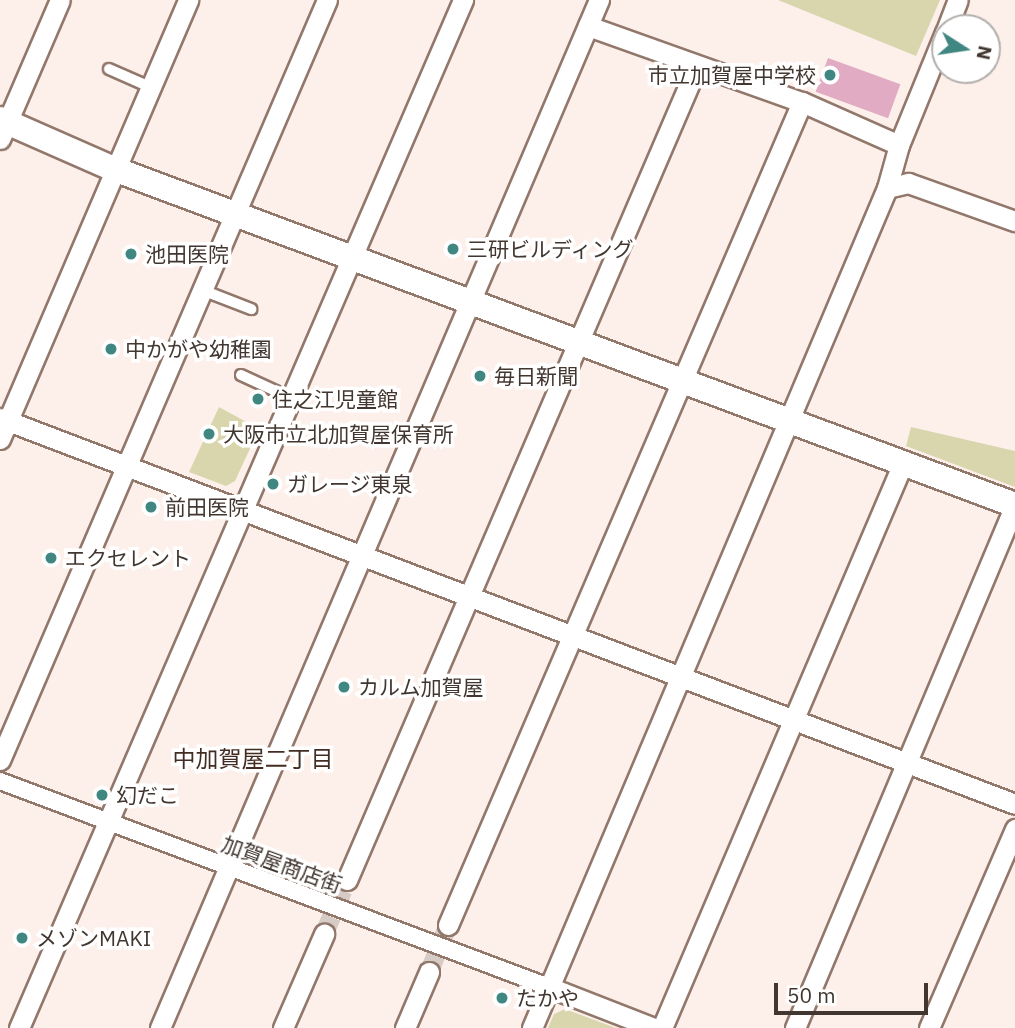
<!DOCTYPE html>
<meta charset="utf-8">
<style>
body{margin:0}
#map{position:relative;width:1015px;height:1028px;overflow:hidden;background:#fdf0eb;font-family:"IBM Plex Sans","Noto Sans JP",sans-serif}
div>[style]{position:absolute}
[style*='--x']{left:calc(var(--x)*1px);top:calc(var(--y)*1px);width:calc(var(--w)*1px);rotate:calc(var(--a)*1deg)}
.green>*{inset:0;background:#d9d6ae}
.water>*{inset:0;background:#e1abc4;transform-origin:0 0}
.minor-tunnel>*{height:19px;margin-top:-9.5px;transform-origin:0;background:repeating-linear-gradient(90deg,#d7cbc6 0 19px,transparent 0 29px)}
.roads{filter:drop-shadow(2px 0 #92776b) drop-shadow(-2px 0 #92776b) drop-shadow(0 2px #92776b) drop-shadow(0 -2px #92776b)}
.service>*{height:10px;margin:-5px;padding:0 5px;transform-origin:5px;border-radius:5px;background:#fff}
.pedestrian>*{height:16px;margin:-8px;padding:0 8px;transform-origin:8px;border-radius:8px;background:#fff}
.minor>*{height:19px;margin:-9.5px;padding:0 9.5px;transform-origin:9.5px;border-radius:9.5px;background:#fff}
.tertiary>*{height:24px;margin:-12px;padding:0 12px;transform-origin:12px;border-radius:12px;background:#fff}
.dots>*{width:19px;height:19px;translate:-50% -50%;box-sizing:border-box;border:4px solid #fff;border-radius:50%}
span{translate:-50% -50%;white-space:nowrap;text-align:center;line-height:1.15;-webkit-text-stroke:7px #fff;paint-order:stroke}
.poi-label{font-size:21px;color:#413630}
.right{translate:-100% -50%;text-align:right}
.left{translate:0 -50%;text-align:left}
.street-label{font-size:21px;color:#413630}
.neighbourhood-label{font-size:23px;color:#432d22}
.north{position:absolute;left:931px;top:14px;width:70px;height:70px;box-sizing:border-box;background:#fff;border:2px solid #b3afac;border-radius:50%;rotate:102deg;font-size:19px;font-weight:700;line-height:28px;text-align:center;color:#413630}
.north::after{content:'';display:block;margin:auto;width:24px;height:32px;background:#408782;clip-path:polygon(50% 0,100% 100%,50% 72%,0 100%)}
.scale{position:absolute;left:774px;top:983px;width:154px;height:32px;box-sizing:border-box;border:4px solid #413630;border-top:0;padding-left:9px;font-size:21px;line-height:24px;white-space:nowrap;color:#413630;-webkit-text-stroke:5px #fff;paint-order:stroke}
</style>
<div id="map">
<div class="green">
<div style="clip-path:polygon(778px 0,940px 0,916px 56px)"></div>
<div style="clip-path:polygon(219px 407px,259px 429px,235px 481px,226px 486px,189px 472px)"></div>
<div style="clip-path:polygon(911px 427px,1015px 451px,1015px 487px,906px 446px)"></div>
<div style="clip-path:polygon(565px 1009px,616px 1028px,548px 1028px,554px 1014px)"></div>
</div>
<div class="water">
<div style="left:828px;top:58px;width:77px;height:36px;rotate:20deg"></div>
</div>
<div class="minor-tunnel">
<div style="--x:324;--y:934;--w:59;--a:-66.9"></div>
<div style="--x:429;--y:972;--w:51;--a:-68"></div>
</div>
<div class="roads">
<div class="service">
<div style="--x:109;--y:69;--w:45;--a:23.7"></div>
<div style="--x:202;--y:290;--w:53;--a:21.2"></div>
<div style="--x:241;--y:375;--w:55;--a:24.7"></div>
</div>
<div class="pedestrian">
<div style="--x:0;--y:781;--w:586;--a:20.57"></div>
</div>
<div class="minor">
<div style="--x:588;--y:26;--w:227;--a:19.6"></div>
<div style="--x:802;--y:102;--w:106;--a:23.9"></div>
<div style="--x:947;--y:28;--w:30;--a:-69"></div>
<div style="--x:0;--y:139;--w:151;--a:-66.7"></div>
<div style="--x:887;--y:188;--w:22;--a:-13"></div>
<div style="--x:908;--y:183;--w:114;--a:19.6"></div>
<div style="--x:0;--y:418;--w:1086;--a:20.82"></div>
<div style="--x:0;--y:439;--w:478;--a:-66.8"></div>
<div style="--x:0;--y:760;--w:827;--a:-66.72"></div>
<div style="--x:347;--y:880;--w:886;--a:-66.73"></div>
<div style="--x:448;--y:925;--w:896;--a:-66.73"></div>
<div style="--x:549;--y:987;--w:113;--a:21.3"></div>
<div style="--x:19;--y:1028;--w:1120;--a:-66.64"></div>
<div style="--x:160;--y:1028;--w:1118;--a:-66.88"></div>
<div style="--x:283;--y:1028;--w:103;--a:-66.4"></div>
<div style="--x:405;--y:1028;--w:61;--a:-66.8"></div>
<div style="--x:532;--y:1028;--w:912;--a:-67.09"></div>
<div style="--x:887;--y:188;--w:45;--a:-74.4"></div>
<div style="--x:899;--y:145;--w:122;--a:-67.8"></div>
<div style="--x:662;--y:1028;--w:614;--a:-66.9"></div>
<div style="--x:795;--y:1028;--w:567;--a:-67.19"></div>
<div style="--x:929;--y:1028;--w:217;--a:-66.6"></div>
</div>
<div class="tertiary">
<div style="--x:0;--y:119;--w:124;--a:23.7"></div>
<div style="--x:114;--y:169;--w:962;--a:20.45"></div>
</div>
</div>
<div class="dots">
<div style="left:830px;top:75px;background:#408782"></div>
<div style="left:453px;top:249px;background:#408782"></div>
<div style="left:131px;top:254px;background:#408782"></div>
<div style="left:111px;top:349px;background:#408782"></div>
<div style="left:480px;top:376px;background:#408782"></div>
<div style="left:258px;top:399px;background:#408782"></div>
<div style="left:209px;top:434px;background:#408782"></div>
<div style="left:273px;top:484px;background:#408782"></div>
<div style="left:151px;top:507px;background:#408782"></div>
<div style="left:51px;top:558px;background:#408782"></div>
<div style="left:344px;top:687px;background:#408782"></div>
<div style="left:102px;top:795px;background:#408782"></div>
<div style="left:22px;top:938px;background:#408782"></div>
<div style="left:502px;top:998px;background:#408782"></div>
</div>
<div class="poi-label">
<span class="right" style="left:816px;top:75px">市立加賀屋中学校</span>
<span class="left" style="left:467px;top:249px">三研ビルディング</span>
<span class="left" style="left:145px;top:254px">池田医院</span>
<span class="left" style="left:125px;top:349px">中かがや幼稚園</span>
<span class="left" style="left:494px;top:376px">毎日新聞</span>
<span class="left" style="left:272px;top:399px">住之江児童館</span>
<span class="left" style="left:223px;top:434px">大阪市立北加賀屋保育所</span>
<span class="left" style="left:287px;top:484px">ガレージ東泉</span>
<span class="left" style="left:165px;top:507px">前田医院</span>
<span class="left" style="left:65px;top:558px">エクセレント</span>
<span class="left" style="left:358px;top:687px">カルム加賀屋</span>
<span class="left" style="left:116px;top:795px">幻だこ</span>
<span class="left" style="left:36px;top:938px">メゾンMAKI</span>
<span class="left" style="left:516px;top:998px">たかや</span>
</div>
<div class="street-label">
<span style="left:282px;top:864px;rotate:20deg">加賀屋商店街</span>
</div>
<div class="neighbourhood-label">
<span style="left:253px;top:758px">中加賀屋二丁目</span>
</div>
<div class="north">N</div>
<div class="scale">50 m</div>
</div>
